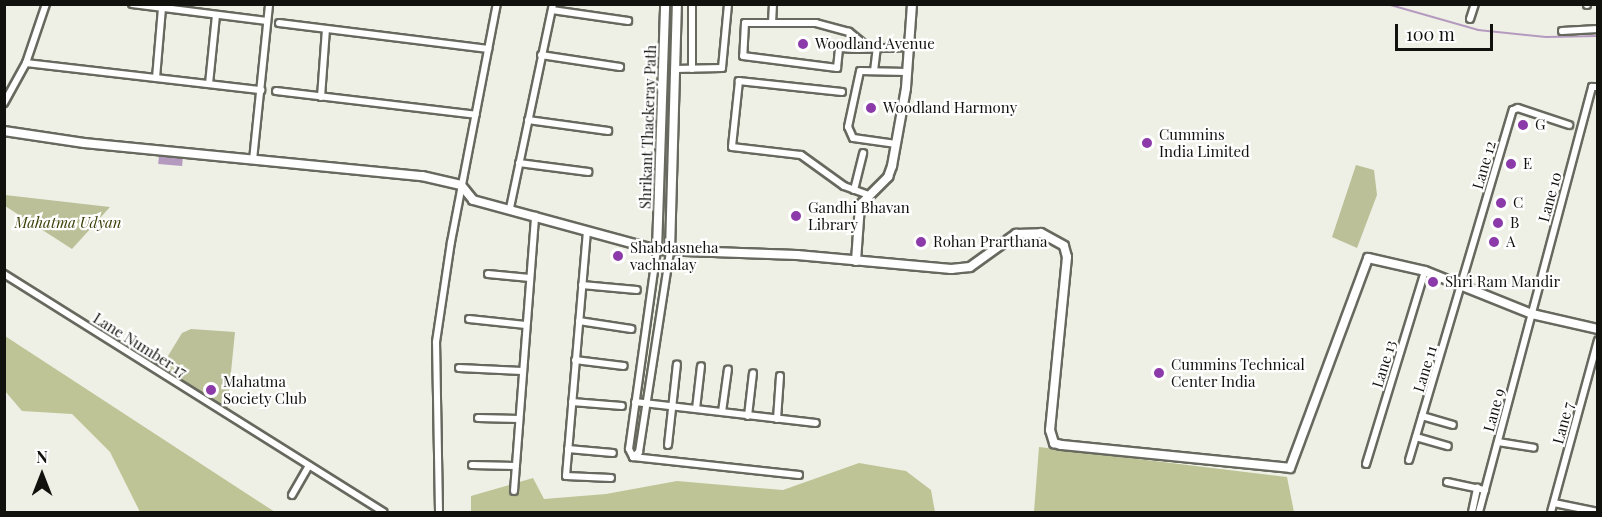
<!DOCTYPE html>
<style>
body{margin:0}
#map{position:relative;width:1602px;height:517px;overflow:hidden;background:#eff0e5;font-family:"Playfair Display",serif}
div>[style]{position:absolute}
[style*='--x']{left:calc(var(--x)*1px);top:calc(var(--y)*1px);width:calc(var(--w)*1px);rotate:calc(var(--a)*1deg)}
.green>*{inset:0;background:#bbc099}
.forest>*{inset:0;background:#bec496}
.water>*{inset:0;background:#b59ac0;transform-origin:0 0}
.stream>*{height:2px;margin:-1px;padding:0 1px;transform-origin:1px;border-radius:1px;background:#b59ac0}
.roads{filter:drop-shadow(2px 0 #67695f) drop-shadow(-2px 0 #67695f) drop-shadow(0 2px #67695f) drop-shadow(0 -2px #67695f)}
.street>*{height:6px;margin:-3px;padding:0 3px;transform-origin:3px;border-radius:3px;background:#fff}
.secondary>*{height:8px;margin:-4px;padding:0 4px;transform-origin:4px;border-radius:4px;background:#fff}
.dots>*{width:16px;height:16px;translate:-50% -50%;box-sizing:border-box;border:3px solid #fff;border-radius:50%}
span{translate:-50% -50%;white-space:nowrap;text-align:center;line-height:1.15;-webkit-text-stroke:4.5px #fff;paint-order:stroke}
.poi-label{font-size:15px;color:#11120e}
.left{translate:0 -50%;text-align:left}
.street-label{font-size:15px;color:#11120e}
.park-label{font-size:15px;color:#3b3e07;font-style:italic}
.frame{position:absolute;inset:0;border:6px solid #11120e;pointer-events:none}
.north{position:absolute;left:12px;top:445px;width:60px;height:60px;-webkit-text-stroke:4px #fff;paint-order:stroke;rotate:0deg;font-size:16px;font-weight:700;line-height:24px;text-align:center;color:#11120e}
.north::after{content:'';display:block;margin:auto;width:21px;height:27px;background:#11120e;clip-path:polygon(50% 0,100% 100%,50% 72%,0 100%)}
.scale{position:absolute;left:1395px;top:24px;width:98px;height:27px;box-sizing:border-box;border:3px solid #11120e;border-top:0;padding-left:8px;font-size:18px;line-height:21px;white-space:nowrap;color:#11120e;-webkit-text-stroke:4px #fff;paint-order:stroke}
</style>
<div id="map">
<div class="green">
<div style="clip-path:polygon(1356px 165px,1374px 170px,1377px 195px,1357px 248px,1332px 237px)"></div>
<div style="clip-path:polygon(5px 195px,110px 207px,72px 249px,5px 206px)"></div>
<div style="clip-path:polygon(191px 329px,235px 332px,227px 412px,160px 369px,182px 333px)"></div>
</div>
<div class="forest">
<div style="clip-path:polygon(5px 336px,258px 501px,275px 512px,140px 512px,110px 452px,72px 414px,22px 411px,5px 391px)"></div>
<div style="clip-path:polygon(1039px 447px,1287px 477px,1294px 512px,1034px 512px)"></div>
<div style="clip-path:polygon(859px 463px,906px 471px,931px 490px,935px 512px,471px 512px,471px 496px,533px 478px,544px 499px,606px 494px,677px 481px,783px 490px)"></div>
</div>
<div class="water">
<div style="left:159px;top:155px;width:24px;height:9px;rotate:5deg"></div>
</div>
<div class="stream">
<div style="--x:1387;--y:4;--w:95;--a:15.9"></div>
<div style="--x:1478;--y:30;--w:68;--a:5.9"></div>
<div style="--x:1546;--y:37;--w:52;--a:-1.1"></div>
</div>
<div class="roads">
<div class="street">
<div style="--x:132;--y:4;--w:136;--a:7.2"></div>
<div style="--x:1587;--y:5;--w:1;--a:-90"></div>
<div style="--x:552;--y:10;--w:77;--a:8.2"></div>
<div style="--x:1470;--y:19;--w:16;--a:-72"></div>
<div style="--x:279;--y:23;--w:211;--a:7.1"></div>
<div style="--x:772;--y:23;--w:19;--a:-87"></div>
<div style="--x:1562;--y:31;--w:36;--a:-3"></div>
<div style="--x:869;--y:48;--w:26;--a:-141"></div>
<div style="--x:849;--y:32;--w:34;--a:-165"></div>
<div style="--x:816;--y:23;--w:71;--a:180"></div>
<div style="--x:745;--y:23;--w:33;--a:93"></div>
<div style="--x:743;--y:56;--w:95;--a:7.3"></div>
<div style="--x:837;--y:68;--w:20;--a:-84"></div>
<div style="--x:839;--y:48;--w:19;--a:3"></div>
<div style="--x:858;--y:49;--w:50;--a:-2.3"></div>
<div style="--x:541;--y:55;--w:80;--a:8.6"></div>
<div style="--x:26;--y:63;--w:237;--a:6.6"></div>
<div style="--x:675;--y:69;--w:47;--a:-1.2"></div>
<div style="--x:722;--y:68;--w:64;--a:-84.6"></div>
<div style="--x:692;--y:69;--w:65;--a:-90"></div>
<div style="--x:874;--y:71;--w:23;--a:-83"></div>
<div style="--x:156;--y:78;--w:70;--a:-85.1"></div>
<div style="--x:209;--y:84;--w:69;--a:-84.2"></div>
<div style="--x:276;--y:91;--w:201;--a:6.8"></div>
<div style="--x:842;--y:92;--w:104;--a:-173.9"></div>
<div style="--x:739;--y:81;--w:66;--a:96.1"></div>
<div style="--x:732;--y:147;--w:69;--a:6.6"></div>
<div style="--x:801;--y:155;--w:53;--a:35.8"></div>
<div style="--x:844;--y:186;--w:27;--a:20"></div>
<div style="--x:321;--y:97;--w:68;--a:-85.8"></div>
<div style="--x:4;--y:103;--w:46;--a:-61.2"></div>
<div style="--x:26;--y:63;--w:62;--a:-71.3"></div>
<div style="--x:528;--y:120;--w:81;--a:7.8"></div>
<div style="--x:896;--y:144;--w:43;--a:-172.1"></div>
<div style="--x:853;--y:138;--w:12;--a:-114"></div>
<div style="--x:848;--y:127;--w:57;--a:-77.9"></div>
<div style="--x:860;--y:71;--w:47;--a:1.2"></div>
<div style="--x:253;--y:160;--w:157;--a:-84.1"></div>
<div style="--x:519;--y:163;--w:70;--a:7.4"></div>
<div style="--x:854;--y:190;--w:38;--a:-76"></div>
<div style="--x:510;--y:208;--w:208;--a:-78.1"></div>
<div style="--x:587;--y:231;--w:246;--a:94.9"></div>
<div style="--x:566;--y:476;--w:45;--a:2.5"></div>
<div style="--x:4;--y:274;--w:448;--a:32.1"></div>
<div style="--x:488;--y:274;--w:42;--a:5.4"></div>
<div style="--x:582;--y:285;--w:55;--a:5.2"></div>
<div style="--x:469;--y:319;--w:57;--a:6"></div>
<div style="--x:579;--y:321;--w:53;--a:8.7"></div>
<div style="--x:575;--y:360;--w:49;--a:7"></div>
<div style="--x:459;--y:368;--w:63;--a:2.7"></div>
<div style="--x:572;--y:402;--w:50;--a:4.6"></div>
<div style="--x:635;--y:402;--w:182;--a:6.6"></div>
<div style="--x:696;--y:409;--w:43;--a:-83.4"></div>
<div style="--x:722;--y:412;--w:43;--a:-82.1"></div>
<div style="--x:748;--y:416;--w:43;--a:-83.4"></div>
<div style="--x:1422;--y:416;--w:32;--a:16"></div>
<div style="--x:478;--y:418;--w:41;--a:1.4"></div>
<div style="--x:777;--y:419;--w:43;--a:-86"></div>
<div style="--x:1416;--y:437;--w:33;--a:16"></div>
<div style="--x:1498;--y:442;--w:36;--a:9"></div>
<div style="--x:668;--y:445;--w:81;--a:-83.7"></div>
<div style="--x:568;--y:449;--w:45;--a:5.1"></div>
<div style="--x:633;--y:457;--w:8;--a:-40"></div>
<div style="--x:639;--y:452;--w:203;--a:-81.2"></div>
<div style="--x:633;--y:457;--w:9;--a:-117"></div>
<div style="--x:629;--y:449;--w:201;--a:-82"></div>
<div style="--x:633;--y:457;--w:167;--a:6.2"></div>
<div style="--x:1409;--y:460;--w:365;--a:-73.5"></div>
<div style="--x:1513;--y:110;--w:5;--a:-22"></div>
<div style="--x:1518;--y:108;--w:54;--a:18.4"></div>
<div style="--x:1366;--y:464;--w:202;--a:-73"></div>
<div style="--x:472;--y:465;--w:43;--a:1.3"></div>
<div style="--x:1447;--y:482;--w:39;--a:12"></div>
<div style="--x:514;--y:491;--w:276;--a:-85.6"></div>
<div style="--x:292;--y:495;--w:34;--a:-60"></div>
<div style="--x:1554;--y:503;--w:45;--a:11.6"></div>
<div style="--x:439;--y:512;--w:170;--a:-91"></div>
<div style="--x:436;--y:342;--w:101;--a:-81.5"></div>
<div style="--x:451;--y:242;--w:242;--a:-79.1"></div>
<div style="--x:1472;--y:512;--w:25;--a:-78"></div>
<div style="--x:1479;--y:512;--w:440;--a:-75.1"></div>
<div style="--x:1592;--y:87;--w:6;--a:0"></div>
<div style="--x:1551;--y:512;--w:178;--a:-74.7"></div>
</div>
<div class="secondary">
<div style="--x:4;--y:131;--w:81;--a:8.5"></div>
<div style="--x:84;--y:143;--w:340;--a:5.6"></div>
<div style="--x:422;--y:176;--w:40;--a:13"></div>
<div style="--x:461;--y:185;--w:19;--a:51"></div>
<div style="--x:473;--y:200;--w:191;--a:15.2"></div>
<div style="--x:657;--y:250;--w:140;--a:2"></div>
<div style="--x:797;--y:255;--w:155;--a:5.2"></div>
<div style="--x:951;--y:269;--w:19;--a:-6"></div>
<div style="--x:970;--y:267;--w:57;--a:-35.7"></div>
<div style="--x:1016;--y:234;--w:25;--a:-2"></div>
<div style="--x:1041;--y:233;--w:26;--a:29"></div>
<div style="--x:1064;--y:246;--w:11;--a:75"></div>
<div style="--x:1067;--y:257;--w:174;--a:95.6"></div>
<div style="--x:1050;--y:430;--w:14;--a:73"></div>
<div style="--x:1054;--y:443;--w:7;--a:16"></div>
<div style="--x:1061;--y:445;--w:230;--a:5.7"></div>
<div style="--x:1290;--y:468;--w:224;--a:-69.6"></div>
<div style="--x:1368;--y:258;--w:58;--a:12.8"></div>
<div style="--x:1425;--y:271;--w:115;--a:21.9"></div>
<div style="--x:1532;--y:314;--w:68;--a:12.8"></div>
<div style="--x:657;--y:250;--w:246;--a:-88.1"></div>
<div style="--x:670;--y:251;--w:247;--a:-88.4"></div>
<div style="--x:856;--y:261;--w:56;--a:-85.9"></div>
<div style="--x:860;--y:205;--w:40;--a:-45"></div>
<div style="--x:888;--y:177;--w:12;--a:-70"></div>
<div style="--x:892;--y:166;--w:79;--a:-79.8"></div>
<div style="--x:906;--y:88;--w:84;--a:-85.9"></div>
</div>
</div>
<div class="dots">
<div style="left:803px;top:44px;background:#8c3aa9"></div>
<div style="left:871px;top:108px;background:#8c3aa9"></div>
<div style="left:1523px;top:125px;background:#8c3aa9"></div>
<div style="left:1147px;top:143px;background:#8c3aa9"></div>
<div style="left:1511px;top:164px;background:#8c3aa9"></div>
<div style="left:1501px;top:203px;background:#8c3aa9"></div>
<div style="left:796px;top:216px;background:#8c3aa9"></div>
<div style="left:1498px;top:223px;background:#8c3aa9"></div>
<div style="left:921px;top:242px;background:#8c3aa9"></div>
<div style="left:1494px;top:242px;background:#8c3aa9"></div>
<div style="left:618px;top:256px;background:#8c3aa9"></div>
<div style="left:1433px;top:282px;background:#8c3aa9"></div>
<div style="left:1159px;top:373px;background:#8c3aa9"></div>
<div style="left:211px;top:390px;background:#8c3aa9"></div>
</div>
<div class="poi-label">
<span class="left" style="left:815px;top:44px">Woodland Avenue</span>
<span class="left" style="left:883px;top:108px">Woodland Harmony</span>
<span class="left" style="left:1535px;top:125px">G</span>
<span class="left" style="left:1159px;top:143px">Cummins<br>India Limited</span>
<span class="left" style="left:1523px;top:164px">E</span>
<span class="left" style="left:1513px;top:203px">C</span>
<span class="left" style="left:808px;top:216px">Gandhi Bhavan<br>Library</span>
<span class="left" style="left:1510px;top:223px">B</span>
<span class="left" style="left:933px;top:242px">Rohan Prarthana</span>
<span class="left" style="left:1506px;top:242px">A</span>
<span class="left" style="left:630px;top:256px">Shabdasneha<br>vachnalay</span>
<span class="left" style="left:1445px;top:282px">Shri Ram Mandir</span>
<span class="left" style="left:1171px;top:373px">Cummins Technical<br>Center India</span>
<span class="left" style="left:223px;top:390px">Mahatma<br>Society Club</span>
</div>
<div class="street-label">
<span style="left:648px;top:127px;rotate:-88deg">Shrikant Thackeray Path</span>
<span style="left:1484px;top:165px;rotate:-74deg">Lane 12</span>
<span style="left:1550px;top:197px;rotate:-75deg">Lane 10</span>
<span style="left:140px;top:345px;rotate:32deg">Lane Number 17</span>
<span style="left:1384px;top:364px;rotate:-73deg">Lane 13</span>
<span style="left:1425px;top:369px;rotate:-73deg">Lane 11</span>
<span style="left:1494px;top:410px;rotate:-75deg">Lane 9</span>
<span style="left:1563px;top:423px;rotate:-75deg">Lane 7</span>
</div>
<div class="park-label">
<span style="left:68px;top:223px">Mahatma Udyan</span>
</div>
<div class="frame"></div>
<div class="north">N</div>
<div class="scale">100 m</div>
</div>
